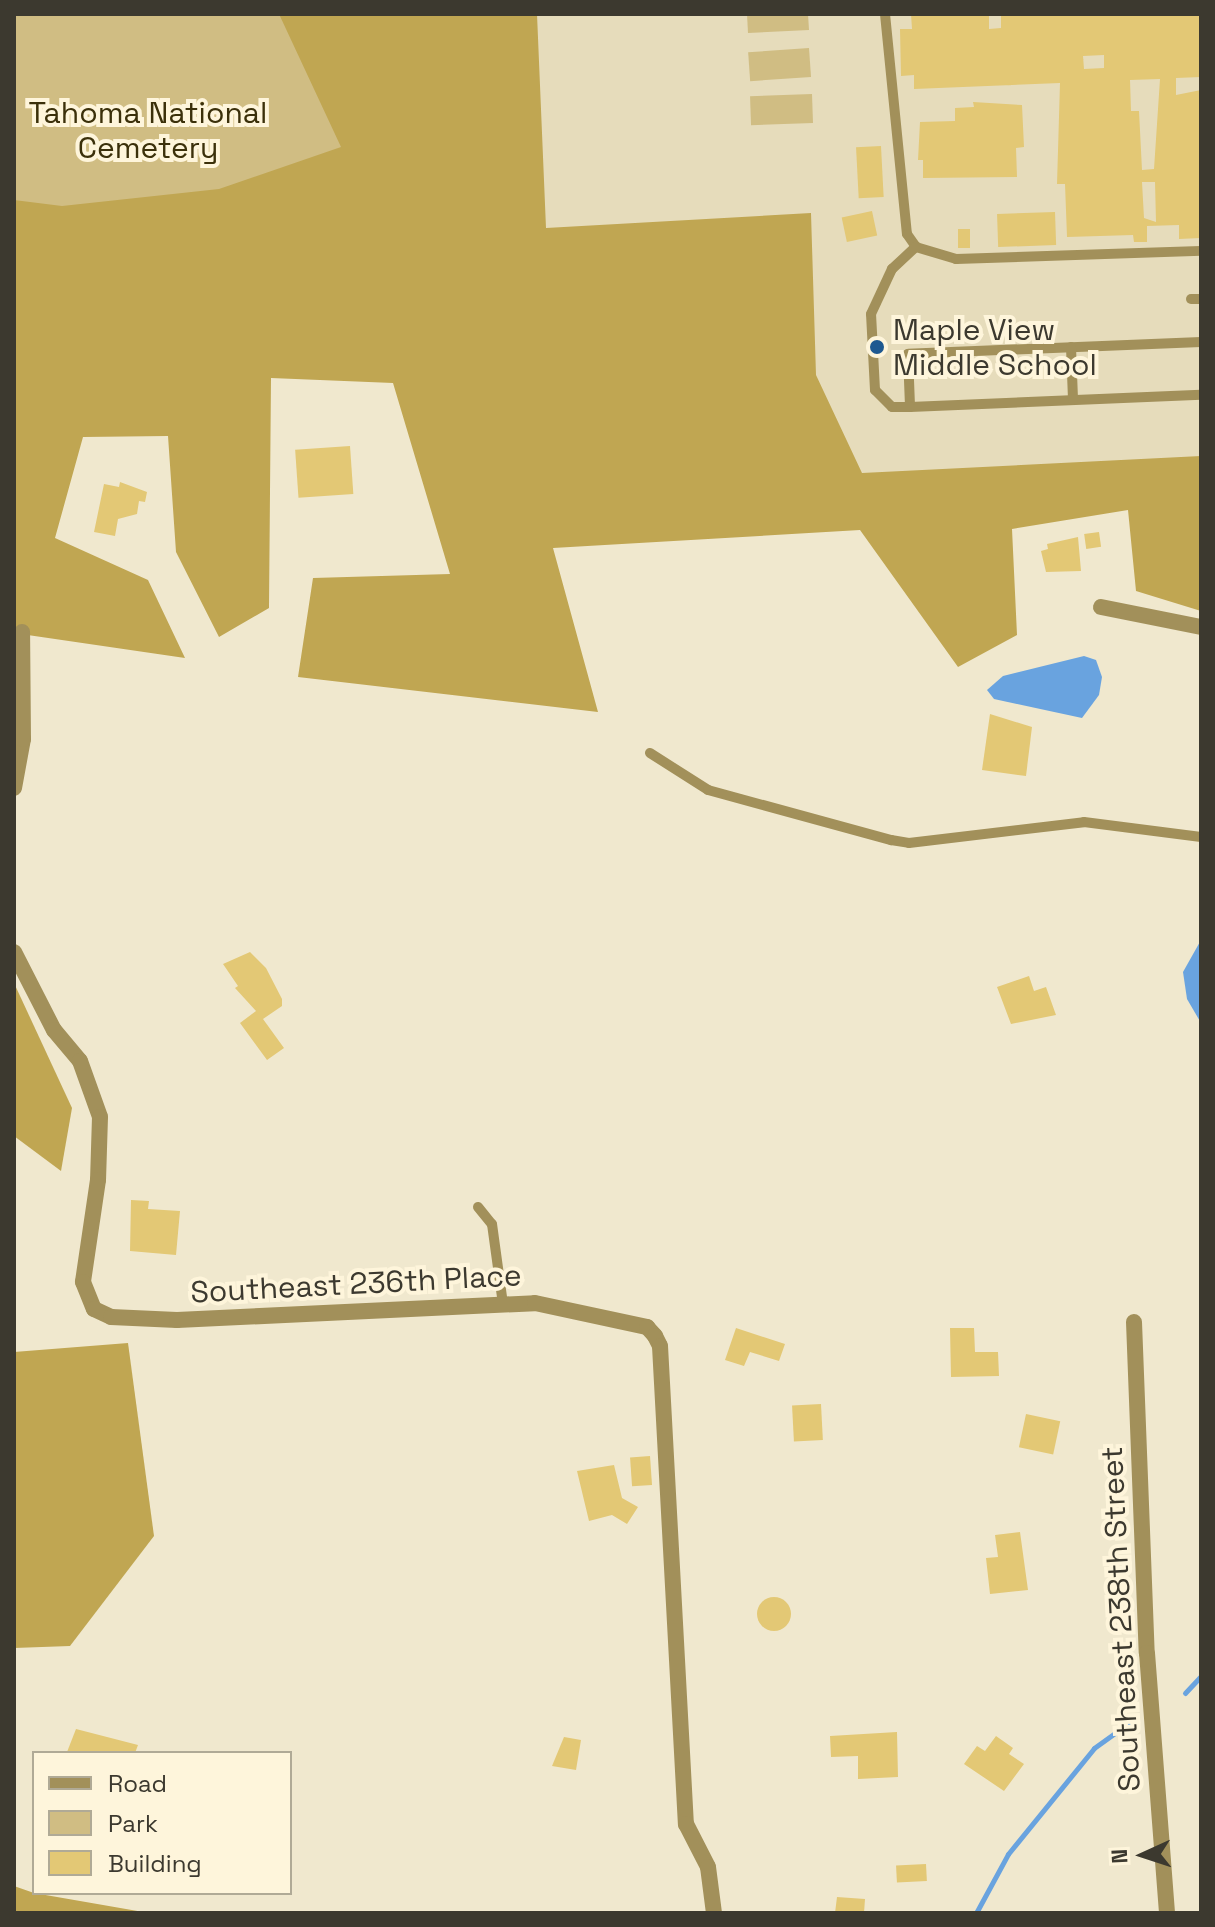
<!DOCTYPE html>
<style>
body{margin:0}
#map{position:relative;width:1215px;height:1927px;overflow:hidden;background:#f0e8ce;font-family:"Space Grotesk",sans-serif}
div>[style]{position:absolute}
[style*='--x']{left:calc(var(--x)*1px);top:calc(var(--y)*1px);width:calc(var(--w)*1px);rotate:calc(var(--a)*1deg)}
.built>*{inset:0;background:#e6dcbb;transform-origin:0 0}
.green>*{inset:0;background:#d0bd83;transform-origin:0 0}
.forest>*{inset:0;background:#c0a652}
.water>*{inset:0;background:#69a3df}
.stream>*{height:5px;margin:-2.5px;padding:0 2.5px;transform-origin:2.5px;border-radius:2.5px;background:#69a3df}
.building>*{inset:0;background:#e3c875;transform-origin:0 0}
.round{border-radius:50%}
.lane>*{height:10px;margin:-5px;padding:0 5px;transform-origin:5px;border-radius:5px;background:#a2905a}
.street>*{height:16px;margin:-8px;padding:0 8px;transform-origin:8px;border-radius:8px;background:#a2905a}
.dots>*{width:22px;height:22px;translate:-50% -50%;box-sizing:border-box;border:4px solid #fef5db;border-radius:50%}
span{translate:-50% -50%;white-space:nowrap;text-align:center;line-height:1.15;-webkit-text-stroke:8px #fef5db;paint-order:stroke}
.park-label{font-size:30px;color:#3b300a}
.poi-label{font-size:30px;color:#3c392f}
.left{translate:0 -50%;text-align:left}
.street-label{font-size:30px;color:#3c392f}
.frame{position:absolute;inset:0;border:16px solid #3c392f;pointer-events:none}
.legend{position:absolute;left:32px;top:1751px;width:260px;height:144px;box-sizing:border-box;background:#fef5db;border:2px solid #b0aa96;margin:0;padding:10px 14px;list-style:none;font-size:24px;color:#3c392f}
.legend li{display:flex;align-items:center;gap:16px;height:40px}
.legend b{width:40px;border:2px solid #b0aa96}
.north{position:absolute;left:1103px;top:1815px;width:80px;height:80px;-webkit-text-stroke:6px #fef5db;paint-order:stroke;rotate:267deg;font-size:22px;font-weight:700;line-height:32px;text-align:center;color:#3c392f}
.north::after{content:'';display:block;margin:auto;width:28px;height:36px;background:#3c392f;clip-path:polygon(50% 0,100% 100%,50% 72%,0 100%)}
</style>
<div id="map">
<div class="built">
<div style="left:537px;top:14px;width:664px;height:492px"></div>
</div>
<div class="green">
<div style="left:14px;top:14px;width:523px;height:238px"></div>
<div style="clip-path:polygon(747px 14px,808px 14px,809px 30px,748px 33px)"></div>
<div style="left:809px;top:48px;width:29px;height:61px;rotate:86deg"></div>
<div style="left:812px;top:94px;width:29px;height:62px;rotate:88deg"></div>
</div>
<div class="forest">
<div style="clip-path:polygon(279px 14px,537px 14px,546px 228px,811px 213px,816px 375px,862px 473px,1201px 456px,1201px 611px,1136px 591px,1128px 510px,1012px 529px,1017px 635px,958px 667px,860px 530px,553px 548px,598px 712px,298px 677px,313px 578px,450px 574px,393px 383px,271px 378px,269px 608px,219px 637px,176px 552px,168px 436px,83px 437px,55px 538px,148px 580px,185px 658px,14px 633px,14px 200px,62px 206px,219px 189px,341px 147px)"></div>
<div style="clip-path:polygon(14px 983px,72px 1108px,61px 1171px,14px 1136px)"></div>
<div style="clip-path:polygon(128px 1343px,154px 1536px,70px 1646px,14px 1648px,14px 1352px)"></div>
<div style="clip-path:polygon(14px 1886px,34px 1893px,149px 1913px,14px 1913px)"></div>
</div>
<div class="water">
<div style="clip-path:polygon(1084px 656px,1096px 660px,1102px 677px,1099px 695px,1082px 718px,994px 699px,987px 690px,1003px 676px)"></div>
<div style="clip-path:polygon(1201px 940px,1201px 1023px,1187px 999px,1183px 972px)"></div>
</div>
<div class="stream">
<div style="--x:1185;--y:1693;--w:23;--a:-47"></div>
<div style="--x:976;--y:1913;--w:67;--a:-61.5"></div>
<div style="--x:1008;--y:1854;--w:136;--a:-50.9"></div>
<div style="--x:1094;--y:1748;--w:48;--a:-35.7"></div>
</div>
<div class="building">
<div style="clip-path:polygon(evenodd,911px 14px,989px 14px,989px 29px,1001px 28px,1001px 14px,1201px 14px,1201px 77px,1176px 78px,1176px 95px,1201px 90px,1201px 238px,1179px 239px,1179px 225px,1147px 226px,1147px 242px,1134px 242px,1133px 235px,1067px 237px,1065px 184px,1057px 184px,1060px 83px,914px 89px,914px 75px,901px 76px,900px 29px,912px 29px,911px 14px,1104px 55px,1104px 68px,1084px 69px,1083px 56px,1104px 55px,911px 14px,1160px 79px,1154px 169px,1142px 170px,1139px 111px,1131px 111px,1130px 80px,1160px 79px,911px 14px,1142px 182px,1155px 182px,1156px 222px,1144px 218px,1142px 182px)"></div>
<div style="clip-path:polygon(973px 102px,1022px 105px,1024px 147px,1016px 148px,1017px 177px,923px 178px,923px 160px,918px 160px,920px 122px,955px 121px,955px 108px,974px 107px)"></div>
<div style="left:881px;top:146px;width:51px;height:25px;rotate:87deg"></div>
<div style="left:872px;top:211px;width:25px;height:31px;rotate:78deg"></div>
<div style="left:1055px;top:212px;width:33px;height:58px;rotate:88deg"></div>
<div style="left:958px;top:229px;width:12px;height:19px"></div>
<div style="left:350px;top:446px;width:48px;height:55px;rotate:86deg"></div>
<div style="clip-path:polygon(120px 482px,147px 492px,145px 502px,139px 501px,137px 514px,118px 519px,115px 536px,94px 532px,104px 484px,119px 487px)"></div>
<div style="left:1099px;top:532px;width:15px;height:15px;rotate:82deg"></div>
<div style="clip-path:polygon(1078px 537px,1081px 571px,1046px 572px,1041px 551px,1048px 549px,1047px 544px)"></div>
<div style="clip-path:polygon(990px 714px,1032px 727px,1026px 776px,982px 770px)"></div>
<div style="clip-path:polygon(250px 952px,266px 968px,282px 999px,282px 1006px,263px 1019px,284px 1048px,267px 1060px,240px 1023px,256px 1011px,235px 988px,238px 986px,223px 964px)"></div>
<div style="clip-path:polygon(1029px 976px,1034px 991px,1046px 987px,1056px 1015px,1011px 1024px,997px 987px)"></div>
<div style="clip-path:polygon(131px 1200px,149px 1201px,148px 1209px,180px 1211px,176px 1255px,130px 1251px)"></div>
<div style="clip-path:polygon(736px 1328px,785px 1344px,779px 1361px,750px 1352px,744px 1366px,725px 1360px)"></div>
<div style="clip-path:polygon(950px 1328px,974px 1328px,975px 1352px,998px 1352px,999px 1376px,951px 1377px)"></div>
<div style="left:821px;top:1404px;width:36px;height:29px;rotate:87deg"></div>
<div style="left:1026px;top:1414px;width:35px;height:34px;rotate:12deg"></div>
<div style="left:650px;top:1456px;width:29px;height:20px;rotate:86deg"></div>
<div style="clip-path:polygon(614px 1465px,622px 1498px,638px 1507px,627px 1524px,612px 1515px,589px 1521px,577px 1471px)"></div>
<div style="clip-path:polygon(1020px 1532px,1028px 1590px,990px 1594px,986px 1558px,998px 1557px,995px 1535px)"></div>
<div class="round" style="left:757px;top:1597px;width:34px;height:34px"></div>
<div style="clip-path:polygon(76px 1729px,138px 1745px,135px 1753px,67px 1752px)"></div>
<div style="clip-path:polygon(897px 1732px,898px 1777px,858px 1779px,858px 1756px,831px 1757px,830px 1736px)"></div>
<div style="clip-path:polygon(996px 1736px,1013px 1748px,1009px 1754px,1024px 1764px,1004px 1791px,964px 1764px,977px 1746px,985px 1751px)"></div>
<div style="clip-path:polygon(564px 1737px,581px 1740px,576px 1770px,552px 1766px)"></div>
<div style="left:926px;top:1864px;width:17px;height:30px;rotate:87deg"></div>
<div style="clip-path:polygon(837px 1897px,865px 1899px,864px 1913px,835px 1913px)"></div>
</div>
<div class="lane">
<div style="--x:885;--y:14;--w:221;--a:84.3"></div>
<div style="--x:907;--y:234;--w:16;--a:55"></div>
<div style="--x:916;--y:247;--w:42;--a:16.7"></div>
<div style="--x:956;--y:259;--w:245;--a:-1.9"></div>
<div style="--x:1191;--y:299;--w:10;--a:0"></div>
<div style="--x:1201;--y:342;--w:293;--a:177.7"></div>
<div style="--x:908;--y:354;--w:53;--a:87.8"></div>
<div style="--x:910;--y:407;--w:291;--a:-2.4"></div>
<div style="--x:1071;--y:347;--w:53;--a:87.8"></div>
<div style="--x:910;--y:407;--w:18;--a:180"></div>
<div style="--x:892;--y:407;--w:24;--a:-135"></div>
<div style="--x:875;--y:390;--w:76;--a:-93"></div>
<div style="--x:871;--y:314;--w:50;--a:-65"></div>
<div style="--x:892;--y:269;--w:33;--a:-43"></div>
<div style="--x:650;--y:753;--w:69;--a:32.5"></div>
<div style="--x:708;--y:790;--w:190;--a:15.3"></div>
<div style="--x:891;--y:840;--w:18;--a:9"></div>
<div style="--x:909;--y:843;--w:176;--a:-6.8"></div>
<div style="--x:1084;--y:822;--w:118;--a:7.3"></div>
<div style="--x:478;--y:1207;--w:22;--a:51"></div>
<div style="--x:492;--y:1224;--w:81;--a:82.2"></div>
</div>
<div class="street">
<div style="--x:1101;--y:607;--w:102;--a:11.3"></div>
<div style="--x:14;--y:788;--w:50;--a:-79.6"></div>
<div style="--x:23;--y:739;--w:107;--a:-90.5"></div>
<div style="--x:14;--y:952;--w:88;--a:62.9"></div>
<div style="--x:54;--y:1030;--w:40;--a:50"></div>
<div style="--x:80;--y:1061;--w:59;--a:70.3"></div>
<div style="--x:100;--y:1117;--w:63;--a:91.8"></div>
<div style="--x:98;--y:1180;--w:103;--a:98.4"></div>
<div style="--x:83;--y:1282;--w:29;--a:68"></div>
<div style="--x:94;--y:1309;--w:19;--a:25"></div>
<div style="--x:111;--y:1317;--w:66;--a:2.6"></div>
<div style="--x:177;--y:1320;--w:358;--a:-2.7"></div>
<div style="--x:535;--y:1303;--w:115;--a:12.1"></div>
<div style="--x:647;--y:1327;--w:12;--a:48"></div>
<div style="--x:655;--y:1336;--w:11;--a:63"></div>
<div style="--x:660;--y:1346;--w:479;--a:86.9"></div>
<div style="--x:686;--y:1824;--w:48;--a:62.9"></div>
<div style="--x:708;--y:1867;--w:46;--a:82.6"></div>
<div style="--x:1134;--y:1322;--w:331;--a:87.8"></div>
<div style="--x:1147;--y:1653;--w:261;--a:85.6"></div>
</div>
<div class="dots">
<div style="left:877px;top:347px;background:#1f5990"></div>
</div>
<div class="park-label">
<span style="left:148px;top:130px">Tahoma National<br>Cemetery</span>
</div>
<div class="poi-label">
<span class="left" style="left:893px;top:347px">Maple View<br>Middle School</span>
</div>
<div class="street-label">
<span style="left:356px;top:1284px;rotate:-3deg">Southeast 236th Place</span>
<span style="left:1121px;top:1619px;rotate:-93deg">Southeast 238th Street</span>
</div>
<div class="frame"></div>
<ul class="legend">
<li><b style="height:10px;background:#a2905a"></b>Road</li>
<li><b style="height:22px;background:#d0bd83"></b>Park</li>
<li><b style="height:22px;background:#e3c875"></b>Building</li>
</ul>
<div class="north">N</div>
</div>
